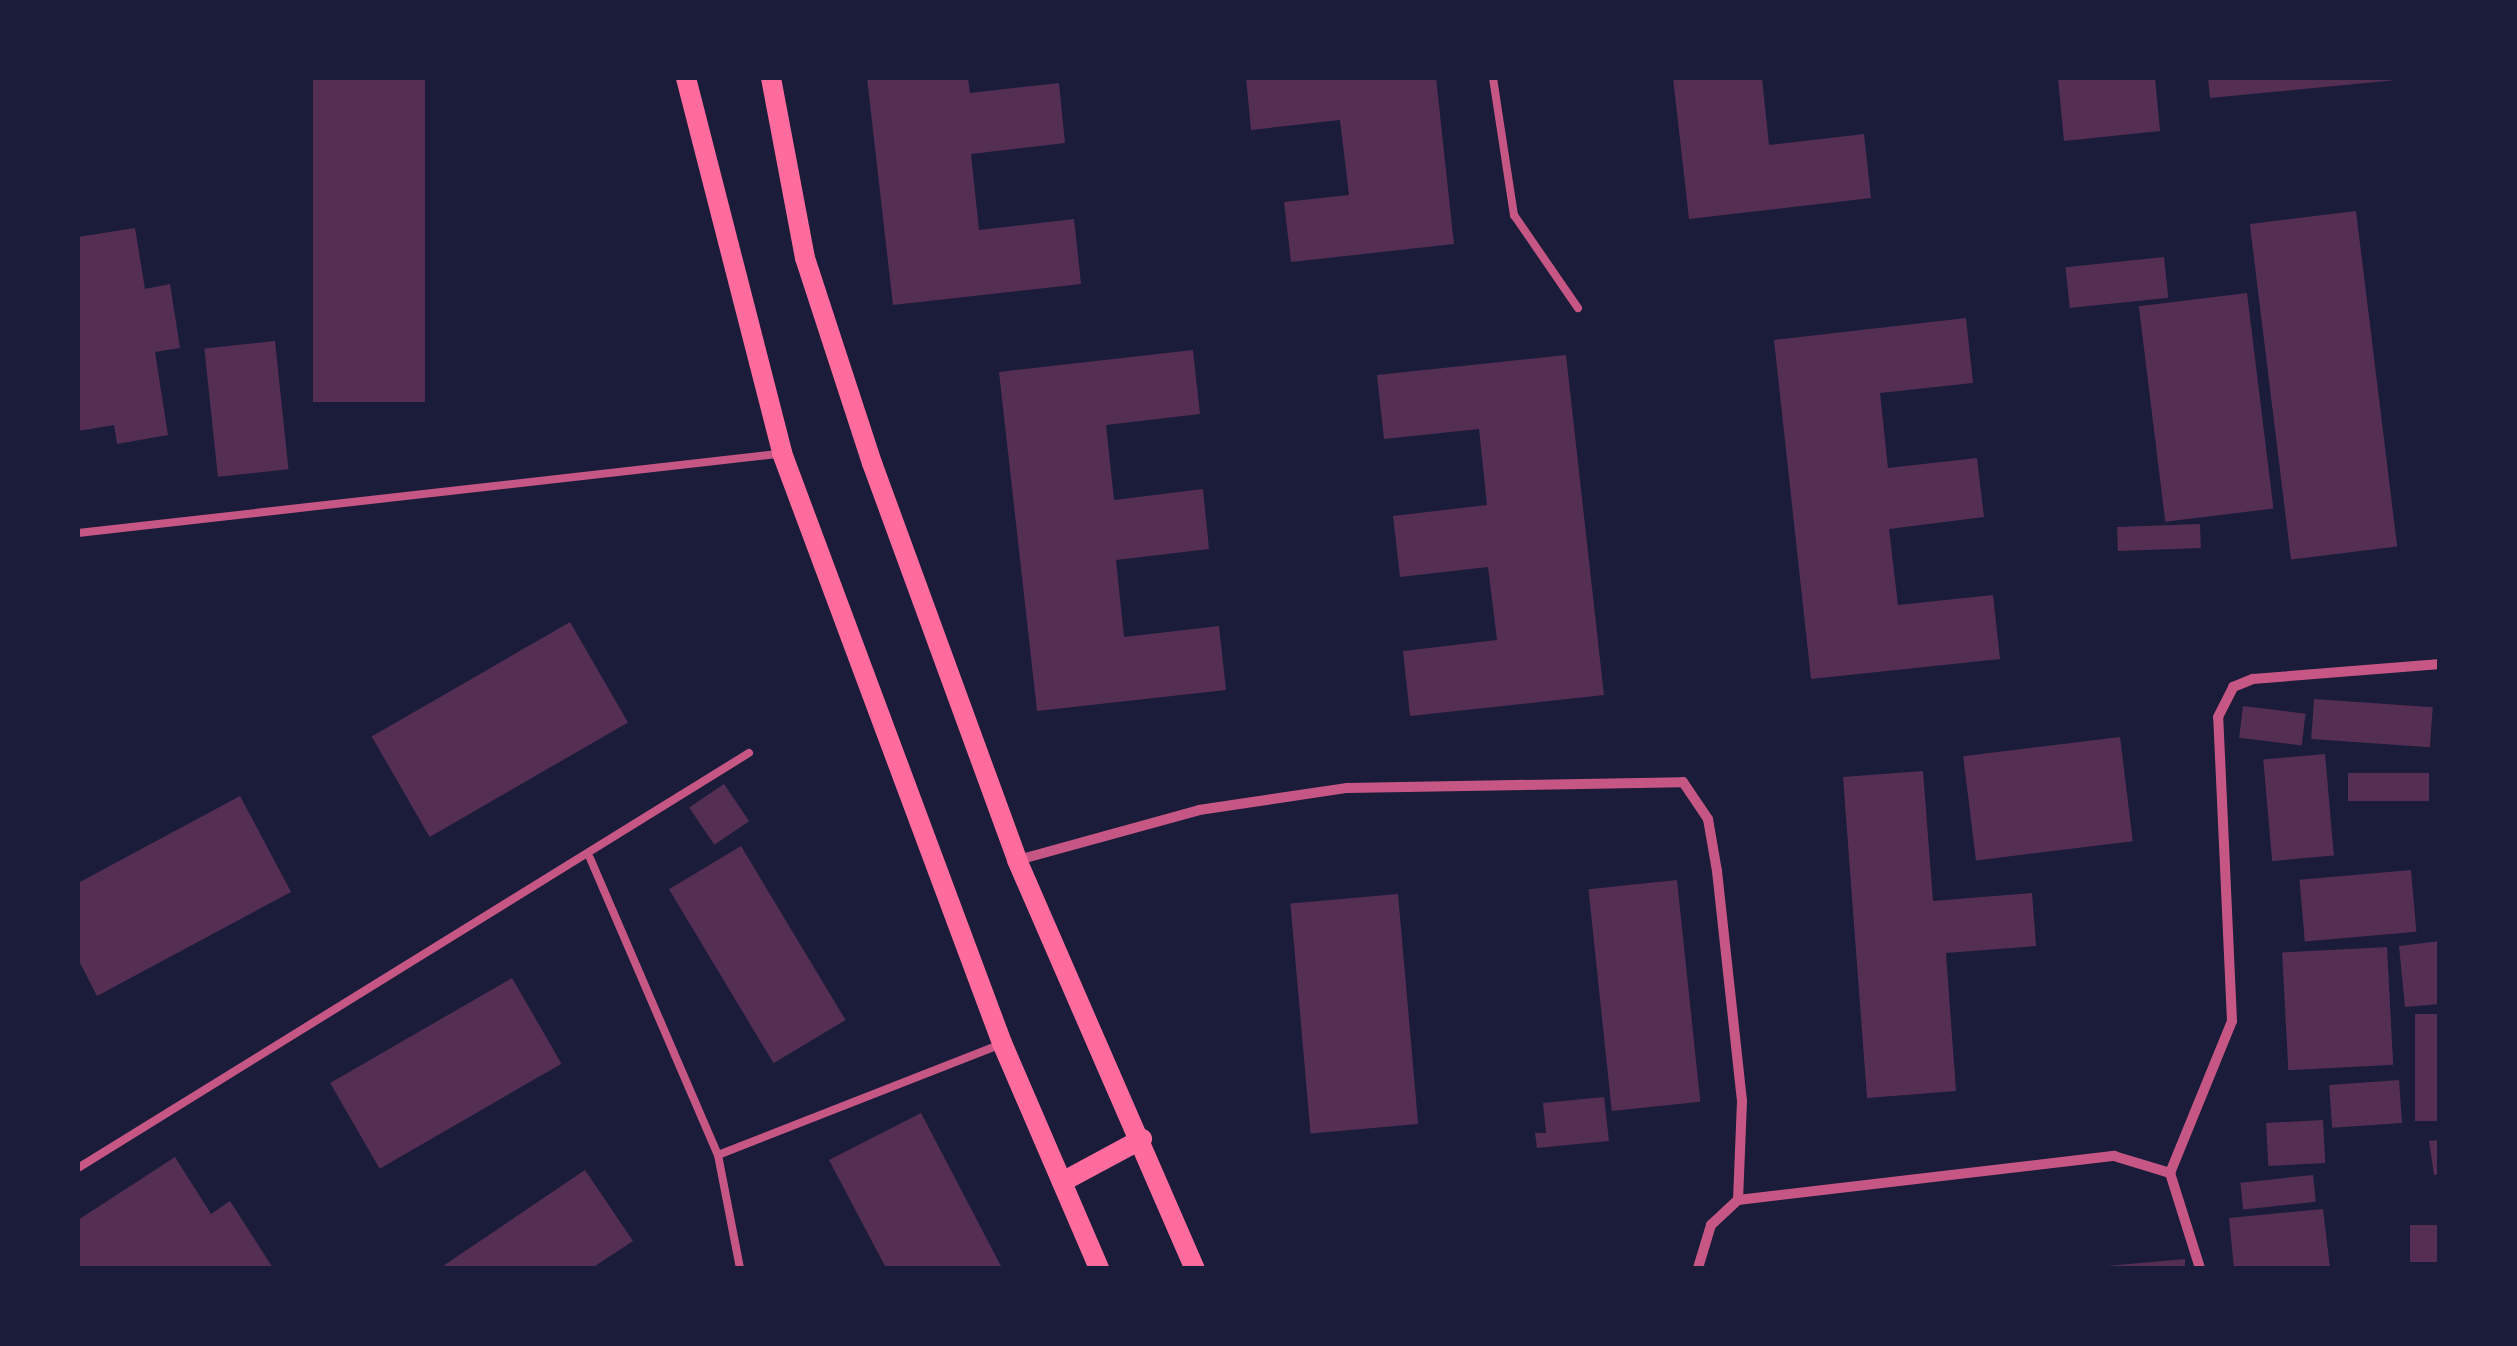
<!DOCTYPE html>
<style>
body{margin:0}
#map{position:relative;width:2517px;height:1346px;overflow:hidden;background:#1b1b3a;font-family:"Space Grotesk",sans-serif}
div>[style]{position:absolute}
[style*='--x']{left:calc(var(--x)*1px);top:calc(var(--y)*1px);width:calc(var(--w)*1px);rotate:calc(var(--a)*1deg)}
.building>*{inset:0;background:#542f53;transform-origin:0 0}
.service>*{height:8px;margin:-4px;padding:0 4px;transform-origin:4px;border-radius:4px;background:#c65784}
.minor>*{height:10px;margin:-5px;padding:0 5px;transform-origin:5px;border-radius:5px;background:#c65784}
.secondary>*{height:20px;margin:-10px;padding:0 10px;transform-origin:10px;border-radius:10px;background:#ff6b9d}
span{translate:-50% -50%;white-space:nowrap;text-align:center;line-height:1.15;-webkit-text-stroke:9px #1b1b3a;paint-order:stroke}
.frame{position:absolute;inset:0;border:80px solid #1b1b3a;pointer-events:none}
</style>
<div id="map">
<div class="building">
<div style="left:313px;top:78px;width:112px;height:324px"></div>
<div style="clip-path:polygon(867px 78px,968px 78px,970px 93px,1059px 83px,1065px 143px,971px 154px,979px 230px,1074px 219px,1081px 284px,893px 305px)"></div>
<div style="clip-path:polygon(1246px 78px,1436px 78px,1454px 244px,1291px 262px,1284px 202px,1349px 195px,1340px 120px,1251px 130px)"></div>
<div style="clip-path:polygon(1673px 78px,1762px 78px,1769px 145px,1864px 134px,1871px 198px,1689px 219px)"></div>
<div style="clip-path:polygon(2058px 78px,2155px 78px,2160px 131px,2064px 141px)"></div>
<div style="clip-path:polygon(2208px 78px,2396px 78px,2396px 80px,2210px 98px)"></div>
<div style="left:2356px;top:211px;width:338px;height:107px;rotate:83deg"></div>
<div style="clip-path:polygon(135px 228px,145px 289px,170px 284px,180px 348px,155px 352px,168px 435px,117px 444px,114px 425px,78px 431px,78px 237px)"></div>
<div style="left:2164px;top:257px;width:41px;height:99px;rotate:84deg"></div>
<div style="left:2247px;top:293px;width:217px;height:109px;rotate:83deg"></div>
<div style="clip-path:polygon(1966px 318px,1973px 383px,1880px 393px,1888px 468px,1977px 458px,1984px 517px,1889px 529px,1898px 605px,1993px 595px,2000px 659px,1811px 679px,1774px 340px)"></div>
<div style="left:275px;top:341px;width:129px;height:71px;rotate:84deg"></div>
<div style="clip-path:polygon(1193px 350px,1200px 414px,1106px 425px,1114px 500px,1203px 489px,1209px 549px,1116px 560px,1124px 637px,1219px 626px,1226px 690px,1037px 711px,999px 372px)"></div>
<div style="clip-path:polygon(1566px 355px,1604px 695px,1410px 716px,1403px 651px,1497px 640px,1488px 567px,1400px 577px,1393px 516px,1487px 505px,1479px 429px,1384px 439px,1377px 375px)"></div>
<div style="left:2200px;top:524px;width:24px;height:83px;rotate:88deg"></div>
<div style="left:570px;top:622px;width:116px;height:229px;rotate:60deg"></div>
<div style="left:2314px;top:699px;width:119px;height:40px;rotate:4deg"></div>
<div style="left:2243px;top:706px;width:63px;height:32px;rotate:7deg"></div>
<div style="left:2120px;top:737px;width:105px;height:158px;rotate:83deg"></div>
<div style="left:2325px;top:754px;width:102px;height:62px;rotate:85deg"></div>
<div style="clip-path:polygon(1923px 771px,1933px 901px,2032px 893px,2036px 946px,1946px 953px,1956px 1091px,1867px 1098px,1843px 777px)"></div>
<div style="left:2348px;top:773px;width:81px;height:28px"></div>
<div style="left:724px;top:784px;width:45px;height:42px;rotate:56deg"></div>
<div style="clip-path:polygon(240px 796px,291px 892px,97px 996px,78px 959px,78px 883px)"></div>
<div style="left:741px;top:846px;width:203px;height:84px;rotate:59deg"></div>
<div style="left:2411px;top:870px;width:62px;height:112px;rotate:85deg"></div>
<div style="left:1677px;top:880px;width:223px;height:89px;rotate:84deg"></div>
<div style="left:1398px;top:894px;width:231px;height:108px;rotate:85deg"></div>
<div style="clip-path:polygon(2440px 941px,2440px 1004px,2405px 1007px,2399px 946px)"></div>
<div style="left:2387px;top:947px;width:118px;height:105px;rotate:87deg"></div>
<div style="left:512px;top:978px;width:99px;height:210px;rotate:60deg"></div>
<div style="left:2415px;top:1014px;width:25px;height:107px"></div>
<div style="left:2399px;top:1080px;width:43px;height:70px;rotate:86deg"></div>
<div style="clip-path:polygon(1604px 1097px,1609px 1141px,1537px 1148px,1535px 1133px,1546px 1133px,1543px 1103px)"></div>
<div style="clip-path:polygon(921px 1113px,1002px 1268px,886px 1268px,829px 1160px)"></div>
<div style="left:2323px;top:1120px;width:43px;height:57px;rotate:87deg"></div>
<div style="clip-path:polygon(2440px 1140px,2440px 1174px,2434px 1175px,2429px 1141px)"></div>
<div style="clip-path:polygon(175px 1157px,211px 1214px,230px 1201px,273px 1268px,78px 1268px,78px 1220px)"></div>
<div style="clip-path:polygon(585px 1170px,633px 1241px,592px 1268px,440px 1268px)"></div>
<div style="left:2313px;top:1175px;width:27px;height:73px;rotate:84deg"></div>
<div style="clip-path:polygon(2323px 1209px,2330px 1268px,2234px 1268px,2229px 1218px)"></div>
<div style="left:2440px;top:1225px;width:37px;height:30px;rotate:90deg"></div>
<div style="clip-path:polygon(2185px 1259px,2185px 1268px,2107px 1268px,2107px 1266px)"></div>
</div>
<div class="service">
<div style="--x:1493;--y:78;--w:139;--a:81.3"></div>
<div style="--x:1514;--y:215;--w:113;--a:55.5"></div>
<div style="--x:78;--y:533;--w:704;--a:-6.44"></div>
<div style="--x:590;--y:858;--w:323;--a:66.7"></div>
<div style="--x:718;--y:1155;--w:115;--a:79"></div>
<div style="--x:718;--y:1155;--w:301;--a:-21.4"></div>
<div style="--x:78;--y:1168;--w:789;--a:-31.74"></div>
</div>
<div class="minor">
<div style="--x:1018;--y:860;--w:188;--a:-15.4"></div>
<div style="--x:1199;--y:810;--w:150;--a:-8.5"></div>
<div style="--x:1347;--y:788;--w:336;--a:-1"></div>
<div style="--x:1683;--y:782;--w:45;--a:56"></div>
<div style="--x:1708;--y:819;--w:53;--a:80.2"></div>
<div style="--x:1717;--y:871;--w:231;--a:83.8"></div>
<div style="--x:1742;--y:1101;--w:99;--a:92.3"></div>
<div style="--x:1738;--y:1200;--w:379;--a:-6.7"></div>
<div style="--x:2114;--y:1156;--w:59;--a:16.9"></div>
<div style="--x:2170;--y:1173;--w:100;--a:72.5"></div>
<div style="--x:2170;--y:1173;--w:164;--a:-67.8"></div>
<div style="--x:2232;--y:1021;--w:304;--a:-92.6"></div>
<div style="--x:2218;--y:717;--w:34;--a:-63"></div>
<div style="--x:2233;--y:687;--w:22;--a:-22"></div>
<div style="--x:2253;--y:679;--w:188;--a:-4.6"></div>
<div style="--x:1698;--y:1268;--w:45;--a:-73.2"></div>
<div style="--x:1711;--y:1225;--w:37;--a:-43"></div>
</div>
<div class="secondary">
<div style="--x:686;--y:78;--w:387;--a:75.6"></div>
<div style="--x:782;--y:453;--w:630;--a:69.55"></div>
<div style="--x:1002;--y:1043;--w:245;--a:66.7"></div>
<div style="--x:771;--y:78;--w:183;--a:79.3"></div>
<div style="--x:805;--y:258;--w:216;--a:71.9"></div>
<div style="--x:872;--y:463;--w:423;--a:69.9"></div>
<div style="--x:1017;--y:860;--w:445;--a:66.5"></div>
<div style="--x:1062;--y:1182;--w:91;--a:-28.3"></div>
</div>
<div class="frame"></div>
</div>
